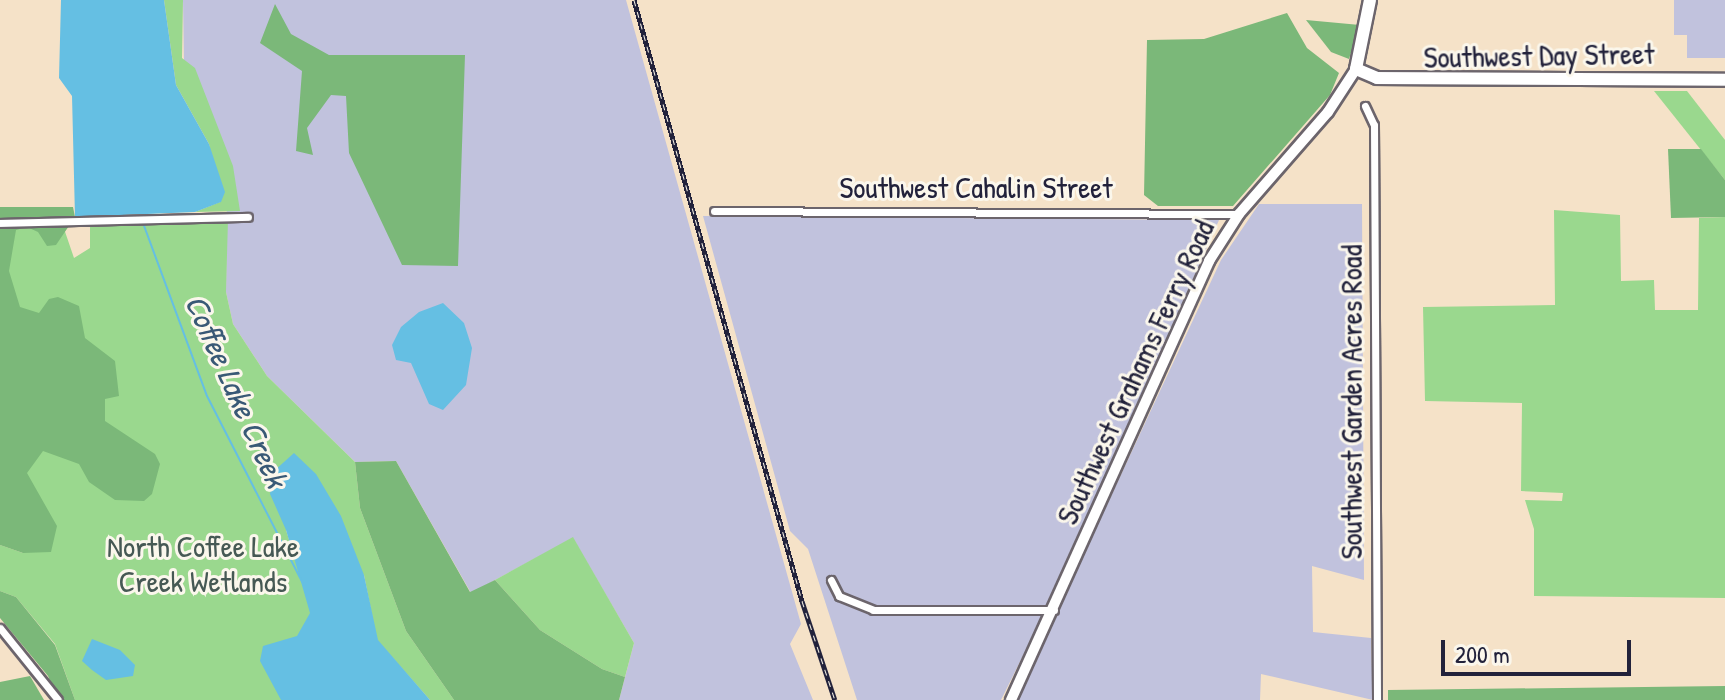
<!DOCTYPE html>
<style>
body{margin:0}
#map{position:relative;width:1725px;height:700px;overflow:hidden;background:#f5e2c8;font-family:"Patrick Hand",sans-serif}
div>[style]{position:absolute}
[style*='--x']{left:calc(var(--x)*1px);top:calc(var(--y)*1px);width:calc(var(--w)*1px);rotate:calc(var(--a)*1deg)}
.industrial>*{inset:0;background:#c1c2dd}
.green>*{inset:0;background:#9ad88e}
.forest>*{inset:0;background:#7bb879}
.water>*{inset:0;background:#65bfe3}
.stream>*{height:2px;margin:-1px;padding:0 1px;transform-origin:1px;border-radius:1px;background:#65bfe3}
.roads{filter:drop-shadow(2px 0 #6c656c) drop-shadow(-2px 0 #6c656c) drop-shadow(0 2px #6c656c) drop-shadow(0 -2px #6c656c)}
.street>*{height:7px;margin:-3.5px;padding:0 3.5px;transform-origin:3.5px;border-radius:3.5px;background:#fff}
.secondary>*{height:10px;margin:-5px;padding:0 5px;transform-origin:5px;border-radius:5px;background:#fff}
.primary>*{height:12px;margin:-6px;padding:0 6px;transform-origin:6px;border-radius:6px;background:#fff}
.rail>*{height:5px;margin-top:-2.5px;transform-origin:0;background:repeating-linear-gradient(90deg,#fbf7ec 0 6px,#22223b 0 12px);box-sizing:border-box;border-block:2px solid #22223b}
span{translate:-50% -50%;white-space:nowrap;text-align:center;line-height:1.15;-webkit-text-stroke:6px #fbf7ec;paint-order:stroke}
.street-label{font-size:30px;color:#22223b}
.park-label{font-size:30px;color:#465954}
.water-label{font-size:32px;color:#395976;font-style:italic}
.scale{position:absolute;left:1441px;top:640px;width:190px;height:36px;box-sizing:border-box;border:4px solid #22223b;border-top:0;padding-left:10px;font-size:24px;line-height:28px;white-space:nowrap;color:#22223b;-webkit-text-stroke:6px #fbf7ec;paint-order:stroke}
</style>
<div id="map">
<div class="industrial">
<div style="clip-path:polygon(183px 0,626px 0,801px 624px,790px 644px,813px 700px,619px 700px,634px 643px,573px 538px,471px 593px,396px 461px,355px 462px,267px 376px,233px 324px,226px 292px,227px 176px,184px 63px)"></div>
<div style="clip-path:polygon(1674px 0,1725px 0,1725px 58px,1687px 58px,1687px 35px,1674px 35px)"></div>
<div style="clip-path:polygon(1259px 204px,1362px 204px,1364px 580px,1312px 566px,1313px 632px,1371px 638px,1373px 700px,1261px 674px,1260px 700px,1016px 700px,1221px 260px)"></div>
<div style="clip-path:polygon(703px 216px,1219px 220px,1053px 595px,1001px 700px,857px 700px,808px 549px,790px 531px)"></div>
</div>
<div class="green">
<div style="clip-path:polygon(164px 0,183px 0,182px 58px,195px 68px,233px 166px,240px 211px,195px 212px,220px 202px,209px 144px,176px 85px)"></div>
<div style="clip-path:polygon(1654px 91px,1687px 91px,1725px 140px,1725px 180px)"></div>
<div style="clip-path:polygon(1554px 210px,1620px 215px,1621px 281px,1654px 280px,1655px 310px,1698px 310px,1699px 218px,1725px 217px,1725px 598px,1534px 596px,1534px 529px,1525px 500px,1562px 501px,1563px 493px,1521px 491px,1522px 403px,1425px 401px,1423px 307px,1555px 305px)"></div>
<div style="clip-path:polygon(60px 217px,74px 258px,90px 248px,90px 222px,228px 219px,226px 292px,233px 324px,267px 376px,355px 462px,360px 508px,406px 631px,454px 700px,430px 700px,377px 640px,364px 575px,286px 530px,301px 578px,370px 700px,75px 700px,55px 644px,16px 597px,0 591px,0 545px,23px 553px,0 513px,0 218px)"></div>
<div style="clip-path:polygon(573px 537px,634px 643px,625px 677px,602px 669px,540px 630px,495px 580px)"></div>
</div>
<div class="forest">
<div style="clip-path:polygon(275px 4px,291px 34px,329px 55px,465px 55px,458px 266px,402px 265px,349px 153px,346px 96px,331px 95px,307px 128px,313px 155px,296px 151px,302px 71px,260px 43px)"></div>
<div style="clip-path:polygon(1287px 13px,1307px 48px,1339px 73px,1330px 95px,1233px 206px,1158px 206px,1144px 195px,1147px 40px,1204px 39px)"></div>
<div style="clip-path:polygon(1306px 20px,1360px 25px,1349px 59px,1331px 52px)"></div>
<div style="clip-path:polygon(1668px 149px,1701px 149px,1725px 180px,1725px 217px,1671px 218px)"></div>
<div style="clip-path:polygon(0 207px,73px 207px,75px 217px,56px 245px,47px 246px,38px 232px,27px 227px,16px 230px,9px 271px,20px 307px,39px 313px,49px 299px,58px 297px,79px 306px,85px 338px,115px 361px,119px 396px,105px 399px,105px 421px,155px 454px,160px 464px,152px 494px,144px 501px,115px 500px,89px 482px,79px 464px,43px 451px,27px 473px,57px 526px,51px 552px,23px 553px,0 545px)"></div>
<div style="clip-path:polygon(396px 461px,470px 592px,495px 580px,540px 630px,602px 669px,625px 677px,619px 700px,454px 700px,406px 631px,360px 508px,355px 462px)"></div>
<div style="clip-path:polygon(0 591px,16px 597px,55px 645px,75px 700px,58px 700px,48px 676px,0 618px)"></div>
<div style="clip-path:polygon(30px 676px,44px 700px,0 700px,0 682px)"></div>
<div style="clip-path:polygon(1725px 686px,1725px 700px,1388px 700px,1388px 690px)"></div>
</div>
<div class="water">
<div style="clip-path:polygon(61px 0,164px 0,176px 85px,209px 144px,225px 192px,221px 202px,195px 212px,75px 217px,72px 96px,59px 78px)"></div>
<div style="clip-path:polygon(443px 303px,464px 323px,472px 348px,466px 385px,443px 410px,429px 404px,411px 363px,396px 360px,392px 345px,401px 327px,419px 312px)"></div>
<div style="clip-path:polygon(294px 453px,316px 474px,341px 516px,364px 575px,378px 640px,430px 700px,281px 700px,260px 661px,263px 646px,297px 636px,310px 613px,286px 530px,270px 494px,274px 471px)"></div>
<div style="clip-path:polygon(92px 639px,120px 650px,135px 665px,133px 676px,106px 680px,92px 670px,82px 661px)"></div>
</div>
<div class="stream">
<div style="--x:143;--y:223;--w:184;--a:69.7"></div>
<div style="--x:207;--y:396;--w:209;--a:62.9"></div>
</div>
<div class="roads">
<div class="street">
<div style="--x:1365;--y:106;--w:21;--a:65"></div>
<div style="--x:1374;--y:125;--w:575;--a:89.7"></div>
<div style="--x:714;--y:211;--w:525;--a:0.33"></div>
<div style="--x:0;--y:223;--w:248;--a:-1.4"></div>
<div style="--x:831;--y:580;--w:18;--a:63"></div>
<div style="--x:839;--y:596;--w:37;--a:22"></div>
<div style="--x:873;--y:610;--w:181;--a:0"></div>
<div style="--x:0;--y:628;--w:92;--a:51.1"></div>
</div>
<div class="secondary">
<div style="--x:1011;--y:700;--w:482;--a:-65.7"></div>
<div style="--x:1209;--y:261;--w:56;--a:-57.4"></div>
<div style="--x:1239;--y:214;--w:135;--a:-48.9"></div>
<div style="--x:1328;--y:112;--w:51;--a:-56.9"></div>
</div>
<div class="primary">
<div style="--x:1370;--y:0;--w:70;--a:101.5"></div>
<div style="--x:1356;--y:69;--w:23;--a:23"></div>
<div style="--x:1377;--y:78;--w:348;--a:0.3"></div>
</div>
</div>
<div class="rail">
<div style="--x:634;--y:0;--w:624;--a:74.38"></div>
<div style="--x:802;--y:601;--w:104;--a:71.6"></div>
</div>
<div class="street-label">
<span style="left:1539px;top:55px;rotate:-1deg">Southwest Day Street</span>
<span style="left:976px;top:187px">Southwest Cahalin Street</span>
<span style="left:1135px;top:372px;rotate:-65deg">Southwest Grahams Ferry Road</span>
<span style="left:1351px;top:402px;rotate:-90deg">Southwest Garden Acres Road</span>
</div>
<div class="park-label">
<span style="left:203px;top:563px">North Coffee Lake<br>Creek Wetlands</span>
</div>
<div class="water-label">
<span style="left:236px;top:391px;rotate:66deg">Coffee Lake Creek</span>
</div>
<div class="scale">200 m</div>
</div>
